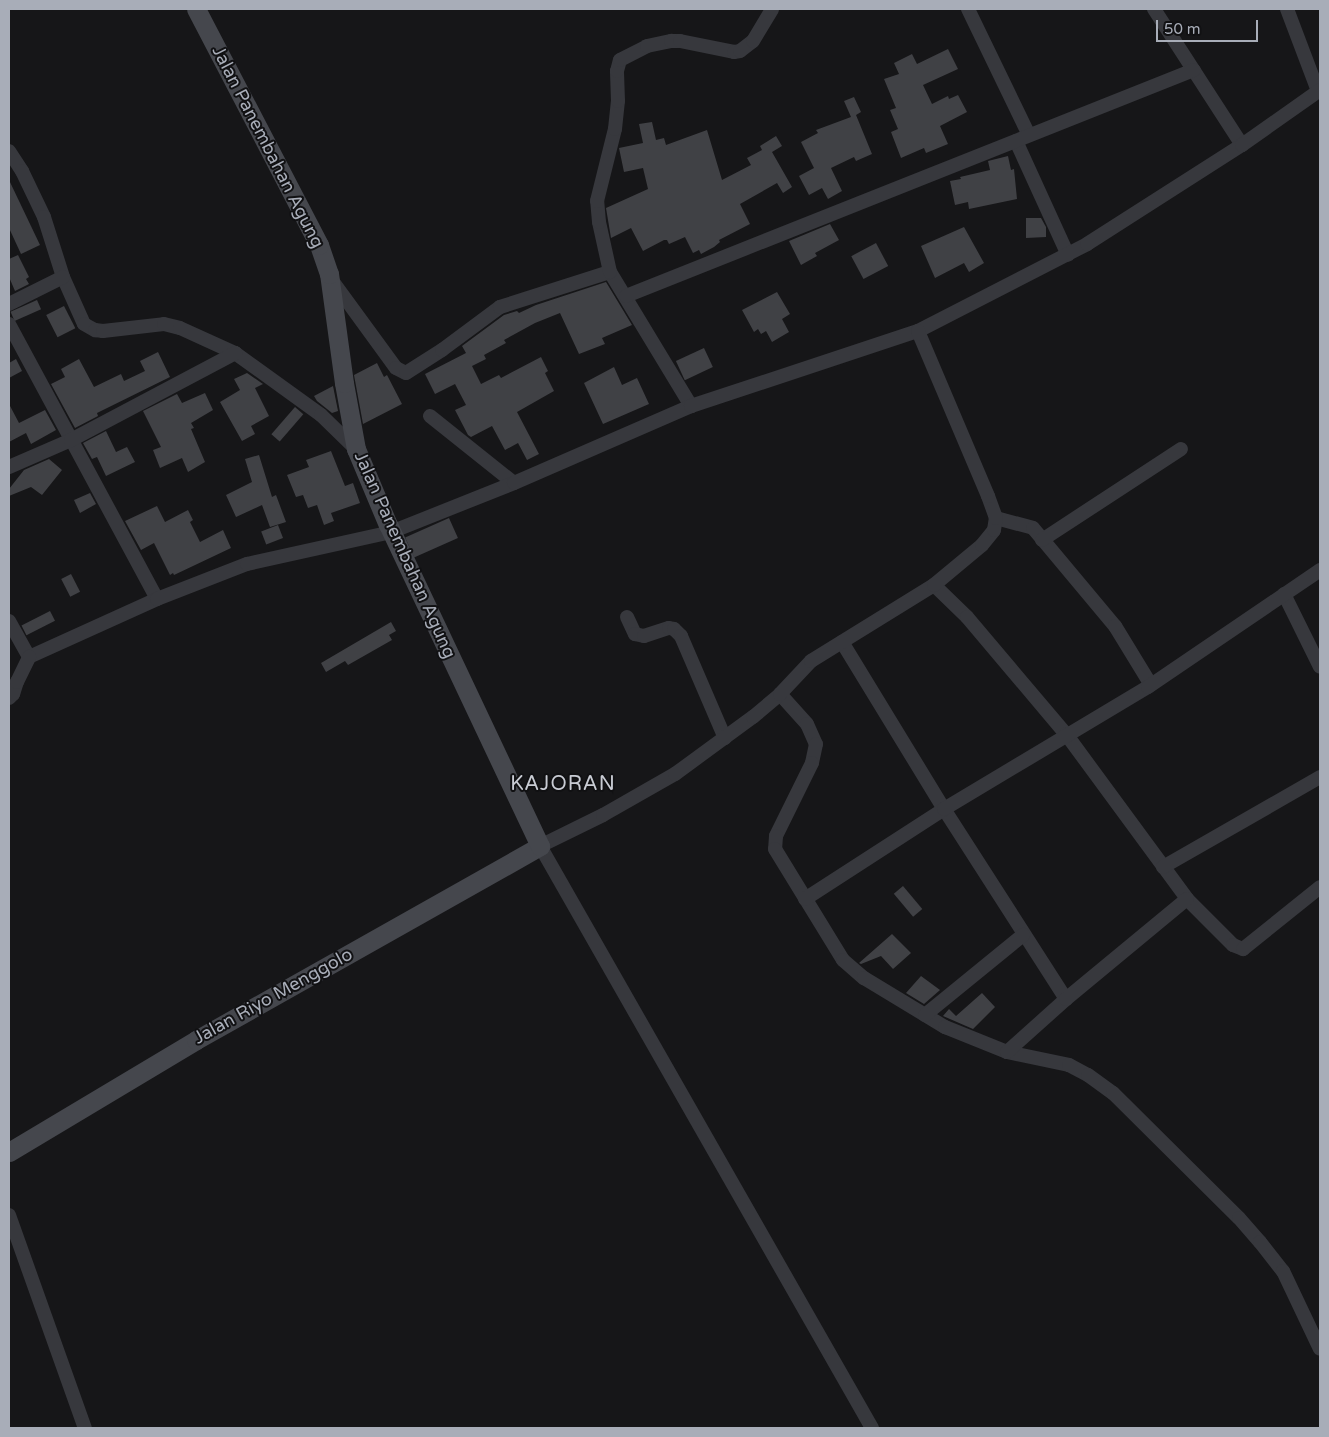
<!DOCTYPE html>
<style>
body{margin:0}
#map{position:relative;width:1329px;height:1437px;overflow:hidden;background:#161618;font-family:"Varela Round",sans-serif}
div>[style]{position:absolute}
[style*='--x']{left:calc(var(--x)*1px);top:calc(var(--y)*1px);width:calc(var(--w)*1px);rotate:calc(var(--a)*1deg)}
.building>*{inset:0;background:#404145;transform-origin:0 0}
.street>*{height:14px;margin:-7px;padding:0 7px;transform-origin:7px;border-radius:7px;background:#37383d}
.secondary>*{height:19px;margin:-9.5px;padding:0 9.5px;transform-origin:9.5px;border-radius:9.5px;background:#45474d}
span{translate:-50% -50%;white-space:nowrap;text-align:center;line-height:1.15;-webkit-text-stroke:4px #111113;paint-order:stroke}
.street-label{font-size:18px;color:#a8adb8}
.quarter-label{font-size:20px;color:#c9ccd4;letter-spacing:1px}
.frame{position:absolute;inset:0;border:10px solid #a8adb8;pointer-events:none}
.scale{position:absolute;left:1156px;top:20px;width:102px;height:22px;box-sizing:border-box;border:2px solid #a8adb8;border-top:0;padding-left:6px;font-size:15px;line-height:18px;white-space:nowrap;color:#a8adb8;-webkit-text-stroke:4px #111113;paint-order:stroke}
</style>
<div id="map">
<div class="building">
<div style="clip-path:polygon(948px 49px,958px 69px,923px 85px,932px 104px,948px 96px,949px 99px,958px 95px,967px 112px,940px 126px,948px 144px,926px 153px,924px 148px,901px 158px,891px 132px,898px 129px,890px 110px,896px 108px,884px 79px,899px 74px,894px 63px,912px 54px,917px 64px)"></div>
<div style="clip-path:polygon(854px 97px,861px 112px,856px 115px,872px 154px,856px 161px,854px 157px,831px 168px,842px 191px,828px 199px,822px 188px,809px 195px,799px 176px,814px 168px,801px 142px,818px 133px,816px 130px,851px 117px,844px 101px)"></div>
<div style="clip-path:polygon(652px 122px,656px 140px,664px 138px,666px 145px,707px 130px,722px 180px,751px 165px,747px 158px,762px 150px,760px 146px,776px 136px,782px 146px,772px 152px,792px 187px,783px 193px,777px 183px,740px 204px,750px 224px,719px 240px,720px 242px,714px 247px,701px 254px,699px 250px,693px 253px,685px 237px,669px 244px,667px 240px,664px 240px,643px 251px,631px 228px,611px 238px,606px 208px,648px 189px,643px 168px,624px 172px,619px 148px,643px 143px,639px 124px)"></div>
<div style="clip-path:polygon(1008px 156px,1011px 170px,1014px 169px,1017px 199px,969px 209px,968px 202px,955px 205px,950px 181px,961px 179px,960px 177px,990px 170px,988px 161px)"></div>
<div style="clip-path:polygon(9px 180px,40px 245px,21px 254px,9px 228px)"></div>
<div style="clip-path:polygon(1026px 218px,1041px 218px,1046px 227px,1046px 237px,1026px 238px)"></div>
<div style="clip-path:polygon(830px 224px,839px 240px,815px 253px,817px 256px,801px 265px,789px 241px)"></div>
<div style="clip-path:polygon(964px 227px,984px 263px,969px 272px,964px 263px,935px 278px,921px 246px)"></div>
<div style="left:876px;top:243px;width:26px;height:28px;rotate:62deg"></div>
<div style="clip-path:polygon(18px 255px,29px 277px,26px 279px,29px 284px,15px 291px,9px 277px,9px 259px)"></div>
<div style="clip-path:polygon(606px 282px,632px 325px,602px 338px,605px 344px,579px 354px,560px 313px,535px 323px,504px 340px,506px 343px,484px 355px,486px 359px,472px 366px,481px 384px,499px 375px,501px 378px,541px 357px,548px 371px,545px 373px,554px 391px,517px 412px,539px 454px,527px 460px,518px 443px,505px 450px,492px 426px,471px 437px,468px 435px,455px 410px,466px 405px,455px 384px,435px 394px,425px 374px,466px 353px,462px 346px,504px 315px,517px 311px,519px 313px,536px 305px)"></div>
<div style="clip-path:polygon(777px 292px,790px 314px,782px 319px,789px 332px,772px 342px,766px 331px,761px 334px,758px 329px,754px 332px,742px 310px)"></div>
<div style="left:37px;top:300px;width:10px;height:29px;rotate:66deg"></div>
<div style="left:64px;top:306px;width:25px;height:20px;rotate:63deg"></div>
<div style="left:704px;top:348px;width:21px;height:31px;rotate:65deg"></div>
<div style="clip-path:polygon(158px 352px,170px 377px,97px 413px,98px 416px,75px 428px,51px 384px,65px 377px,61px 369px,79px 359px,94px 387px,121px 374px,124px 381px,145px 371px,140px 361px)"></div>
<div style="clip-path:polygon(16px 359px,22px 371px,9px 378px,9px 363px)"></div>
<div style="clip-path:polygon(377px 363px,384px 377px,387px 375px,402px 404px,363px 424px,354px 375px)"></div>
<div style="clip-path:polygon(614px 367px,622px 385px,637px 378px,649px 404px,603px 424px,584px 383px)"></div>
<div style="clip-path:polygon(247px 373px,263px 384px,255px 388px,269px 416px,251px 426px,255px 434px,242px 441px,220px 402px,240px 390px,234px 379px)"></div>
<div style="clip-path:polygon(333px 386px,338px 411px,332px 413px,317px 401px,314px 396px)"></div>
<div style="clip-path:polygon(205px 393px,213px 410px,191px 423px,194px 428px,191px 429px,205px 462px,188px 472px,182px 458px,160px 468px,153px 450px,161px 447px,143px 411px,177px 394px,182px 403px)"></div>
<div style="clip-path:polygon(9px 404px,19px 423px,45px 410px,56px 430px,31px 444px,26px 433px,9px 442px)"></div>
<div style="left:295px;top:407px;width:11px;height:36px;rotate:41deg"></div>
<div style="clip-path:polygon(106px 431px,116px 452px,127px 447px,135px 462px,106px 476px,97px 457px,92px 459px,83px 443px)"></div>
<div style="clip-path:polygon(331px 451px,345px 486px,353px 483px,360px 503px,331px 513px,334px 521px,324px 525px,317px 505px,308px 508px,303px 495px,296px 497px,287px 475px,309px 467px,306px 460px)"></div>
<div style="clip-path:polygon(259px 455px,272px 497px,276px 495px,286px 522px,270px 527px,262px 505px,236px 517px,226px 495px,252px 482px,245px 459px)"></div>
<div style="clip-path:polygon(49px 459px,62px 470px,42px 495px,31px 487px,9px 496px,9px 489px,24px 470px)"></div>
<div style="clip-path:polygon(90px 493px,96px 504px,80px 513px,74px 500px)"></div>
<div style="clip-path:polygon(157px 506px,165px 522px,188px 510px,193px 520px,190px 522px,200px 542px,223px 530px,231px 548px,174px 575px,173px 573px,170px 575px,154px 543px,141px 550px,125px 521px)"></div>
<div style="left:449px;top:518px;width:22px;height:48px;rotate:66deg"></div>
<div style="left:278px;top:525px;width:14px;height:18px;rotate:69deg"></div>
<div style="left:71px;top:574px;width:20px;height:11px;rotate:63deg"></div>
<div style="left:50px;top:611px;width:11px;height:32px;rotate:63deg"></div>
<div style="clip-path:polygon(391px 622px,396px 631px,389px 635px,392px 640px,348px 665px,345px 661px,326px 672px,321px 663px)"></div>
<div style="left:903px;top:886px;width:30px;height:12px;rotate:50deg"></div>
<div style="clip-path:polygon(892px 934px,911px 953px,893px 969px,881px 956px,861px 964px,859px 963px)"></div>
<div style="clip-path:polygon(921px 976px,940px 990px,924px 1004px,906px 993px)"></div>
<div style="clip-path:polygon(982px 993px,995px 1007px,973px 1029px,943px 1016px,949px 1009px,956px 1016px)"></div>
</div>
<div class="street">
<div style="--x:968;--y:9;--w:140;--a:64.2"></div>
<div style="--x:1154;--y:9;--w:162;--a:57.1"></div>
<div style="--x:1287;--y:9;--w:88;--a:69.3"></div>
<div style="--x:1016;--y:141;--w:125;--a:65.5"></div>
<div style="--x:9;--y:151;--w:24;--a:57"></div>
<div style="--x:22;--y:171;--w:51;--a:64.4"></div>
<div style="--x:44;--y:217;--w:63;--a:72.4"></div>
<div style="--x:63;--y:277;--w:51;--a:65.9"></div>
<div style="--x:84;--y:324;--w:13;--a:29"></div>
<div style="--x:95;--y:330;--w:8;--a:7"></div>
<div style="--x:103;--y:331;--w:61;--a:-6.5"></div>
<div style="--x:164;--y:324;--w:16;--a:14"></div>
<div style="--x:180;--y:328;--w:60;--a:24.4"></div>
<div style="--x:235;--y:353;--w:106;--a:35.8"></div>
<div style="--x:321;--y:415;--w:49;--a:44.2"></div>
<div style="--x:610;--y:272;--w:157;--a:58.8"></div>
<div style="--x:331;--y:279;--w:110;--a:53.9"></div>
<div style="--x:396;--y:368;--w:11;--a:27"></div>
<div style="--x:406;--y:373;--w:43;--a:-32.6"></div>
<div style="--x:442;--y:350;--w:72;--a:-36.6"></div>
<div style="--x:500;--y:307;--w:115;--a:-17.7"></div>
<div style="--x:610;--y:272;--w:51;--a:-102.4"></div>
<div style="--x:599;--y:222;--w:21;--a:-95"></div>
<div style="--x:597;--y:201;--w:74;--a:-76"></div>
<div style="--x:615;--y:129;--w:28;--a:-84"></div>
<div style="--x:618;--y:101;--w:30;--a:-92"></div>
<div style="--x:617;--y:71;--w:11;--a:-75"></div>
<div style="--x:620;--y:60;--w:30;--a:-27"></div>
<div style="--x:647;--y:46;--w:25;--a:-12"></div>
<div style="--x:671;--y:41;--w:9;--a:0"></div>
<div style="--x:680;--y:41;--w:55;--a:11.5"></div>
<div style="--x:734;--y:52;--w:6;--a:-9"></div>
<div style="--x:740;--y:51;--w:16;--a:-38"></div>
<div style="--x:753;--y:41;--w:37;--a:-59"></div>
<div style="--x:626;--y:296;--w:611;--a:-21.7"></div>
<div style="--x:9;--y:304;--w:60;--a:-26.6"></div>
<div style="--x:9;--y:324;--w:312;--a:61.7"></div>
<div style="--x:430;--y:416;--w:107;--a:38.6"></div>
<div style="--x:9;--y:467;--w:68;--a:-23.5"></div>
<div style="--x:71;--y:440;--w:186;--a:-27.9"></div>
<div style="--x:996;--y:518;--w:38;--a:15"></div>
<div style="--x:1033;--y:528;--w:128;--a:50.1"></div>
<div style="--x:1115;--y:626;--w:69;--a:58.6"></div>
<div style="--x:1042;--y:540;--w:166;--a:-33.2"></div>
<div style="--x:934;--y:585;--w:46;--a:44.1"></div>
<div style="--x:967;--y:617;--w:153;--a:49.8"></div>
<div style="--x:1066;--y:734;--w:205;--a:53.7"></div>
<div style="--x:1187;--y:899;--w:65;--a:45"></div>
<div style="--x:1233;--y:945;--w:11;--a:22"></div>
<div style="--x:1243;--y:949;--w:99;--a:-38.8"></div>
<div style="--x:1284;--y:594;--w:81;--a:63.7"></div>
<div style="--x:627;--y:617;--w:19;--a:65"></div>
<div style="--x:635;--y:634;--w:9;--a:13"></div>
<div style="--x:644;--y:636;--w:26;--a:-18"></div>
<div style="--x:669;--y:628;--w:5;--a:11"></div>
<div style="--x:674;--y:629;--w:10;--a:45"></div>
<div style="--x:681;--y:636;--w:111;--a:66.7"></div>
<div style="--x:9;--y:621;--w:41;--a:60.9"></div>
<div style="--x:29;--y:657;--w:141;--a:-24.4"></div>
<div style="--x:157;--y:599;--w:97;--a:-21.3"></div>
<div style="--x:247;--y:564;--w:148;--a:-12.5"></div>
<div style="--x:391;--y:532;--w:132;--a:-21.7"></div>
<div style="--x:514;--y:483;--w:193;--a:-23.5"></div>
<div style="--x:691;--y:406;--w:239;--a:-18.3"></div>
<div style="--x:918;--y:331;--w:190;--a:-27.2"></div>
<div style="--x:1087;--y:244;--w:184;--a:-32.6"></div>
<div style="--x:1242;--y:145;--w:95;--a:-35.2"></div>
<div style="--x:842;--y:642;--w:196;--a:58.6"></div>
<div style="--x:944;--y:809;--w:226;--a:57.3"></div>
<div style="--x:780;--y:694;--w:40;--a:48"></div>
<div style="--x:807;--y:724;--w:22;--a:66"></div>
<div style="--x:816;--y:744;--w:19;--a:102"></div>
<div style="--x:812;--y:763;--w:81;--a:116.3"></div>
<div style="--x:776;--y:836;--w:13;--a:94"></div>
<div style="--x:775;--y:849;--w:130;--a:58.5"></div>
<div style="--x:843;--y:960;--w:28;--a:41"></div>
<div style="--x:864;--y:978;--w:95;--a:31.2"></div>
<div style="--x:945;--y:1027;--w:67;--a:22"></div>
<div style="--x:1007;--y:1052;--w:63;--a:11.8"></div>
<div style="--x:1069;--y:1065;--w:21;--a:28"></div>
<div style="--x:1088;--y:1075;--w:31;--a:36"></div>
<div style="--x:1113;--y:1093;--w:177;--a:44.8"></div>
<div style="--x:1239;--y:1218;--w:32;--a:49"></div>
<div style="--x:1260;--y:1242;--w:37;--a:52"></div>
<div style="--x:1283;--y:1271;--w:86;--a:64.6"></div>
<div style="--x:9;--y:698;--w:6;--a:-45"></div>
<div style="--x:13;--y:694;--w:13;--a:-72"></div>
<div style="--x:17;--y:682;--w:28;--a:-64"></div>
<div style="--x:1163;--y:867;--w:181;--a:-29.8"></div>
<div style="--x:805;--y:899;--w:166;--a:-32.9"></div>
<div style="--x:944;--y:809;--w:238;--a:-30.9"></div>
<div style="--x:1148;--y:687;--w:208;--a:-34.2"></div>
<div style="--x:925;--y:1015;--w:127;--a:-39.2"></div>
<div style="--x:1007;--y:1052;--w:79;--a:-41.9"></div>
<div style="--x:1066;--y:999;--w:157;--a:-39.6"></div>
<div style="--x:9;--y:1215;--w:226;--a:70.4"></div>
<div style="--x:872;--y:1428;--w:670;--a:-119.7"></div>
<div style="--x:540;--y:846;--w:70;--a:-26.2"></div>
<div style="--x:603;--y:815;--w:83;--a:-29.7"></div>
<div style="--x:675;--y:774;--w:97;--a:-36.2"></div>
<div style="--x:753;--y:717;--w:35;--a:-40"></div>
<div style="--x:780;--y:694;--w:45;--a:-46.8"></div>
<div style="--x:811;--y:661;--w:145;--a:-31.7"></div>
<div style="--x:934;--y:585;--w:62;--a:-39.8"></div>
<div style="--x:982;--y:545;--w:19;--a:-51"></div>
<div style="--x:994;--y:530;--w:12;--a:-81"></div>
<div style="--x:996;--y:518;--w:23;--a:-110"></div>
<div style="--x:988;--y:496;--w:179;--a:-113"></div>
</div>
<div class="secondary">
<div style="--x:9;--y:1152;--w:218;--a:-30.9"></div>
<div style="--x:196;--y:1040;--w:395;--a:-29.4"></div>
<div style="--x:540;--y:846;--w:355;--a:-115.3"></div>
<div style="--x:388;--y:525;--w:82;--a:-112.8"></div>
<div style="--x:356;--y:449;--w:67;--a:-100.3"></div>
<div style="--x:344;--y:383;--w:110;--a:-97.8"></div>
<div style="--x:329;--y:274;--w:31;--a:-109"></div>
<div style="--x:319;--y:245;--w:266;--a:-117.5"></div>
</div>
<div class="street-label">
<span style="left:268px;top:147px;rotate:63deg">Jalan Panembahan Agung</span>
<span style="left:405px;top:555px;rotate:66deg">Jalan Panembahan Agung</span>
<span style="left:273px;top:996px;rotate:-29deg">Jalan Riyo Menggolo</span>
</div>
<div class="quarter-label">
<span style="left:563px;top:784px">KAJORAN</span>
</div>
<div class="frame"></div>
<div class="scale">50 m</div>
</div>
